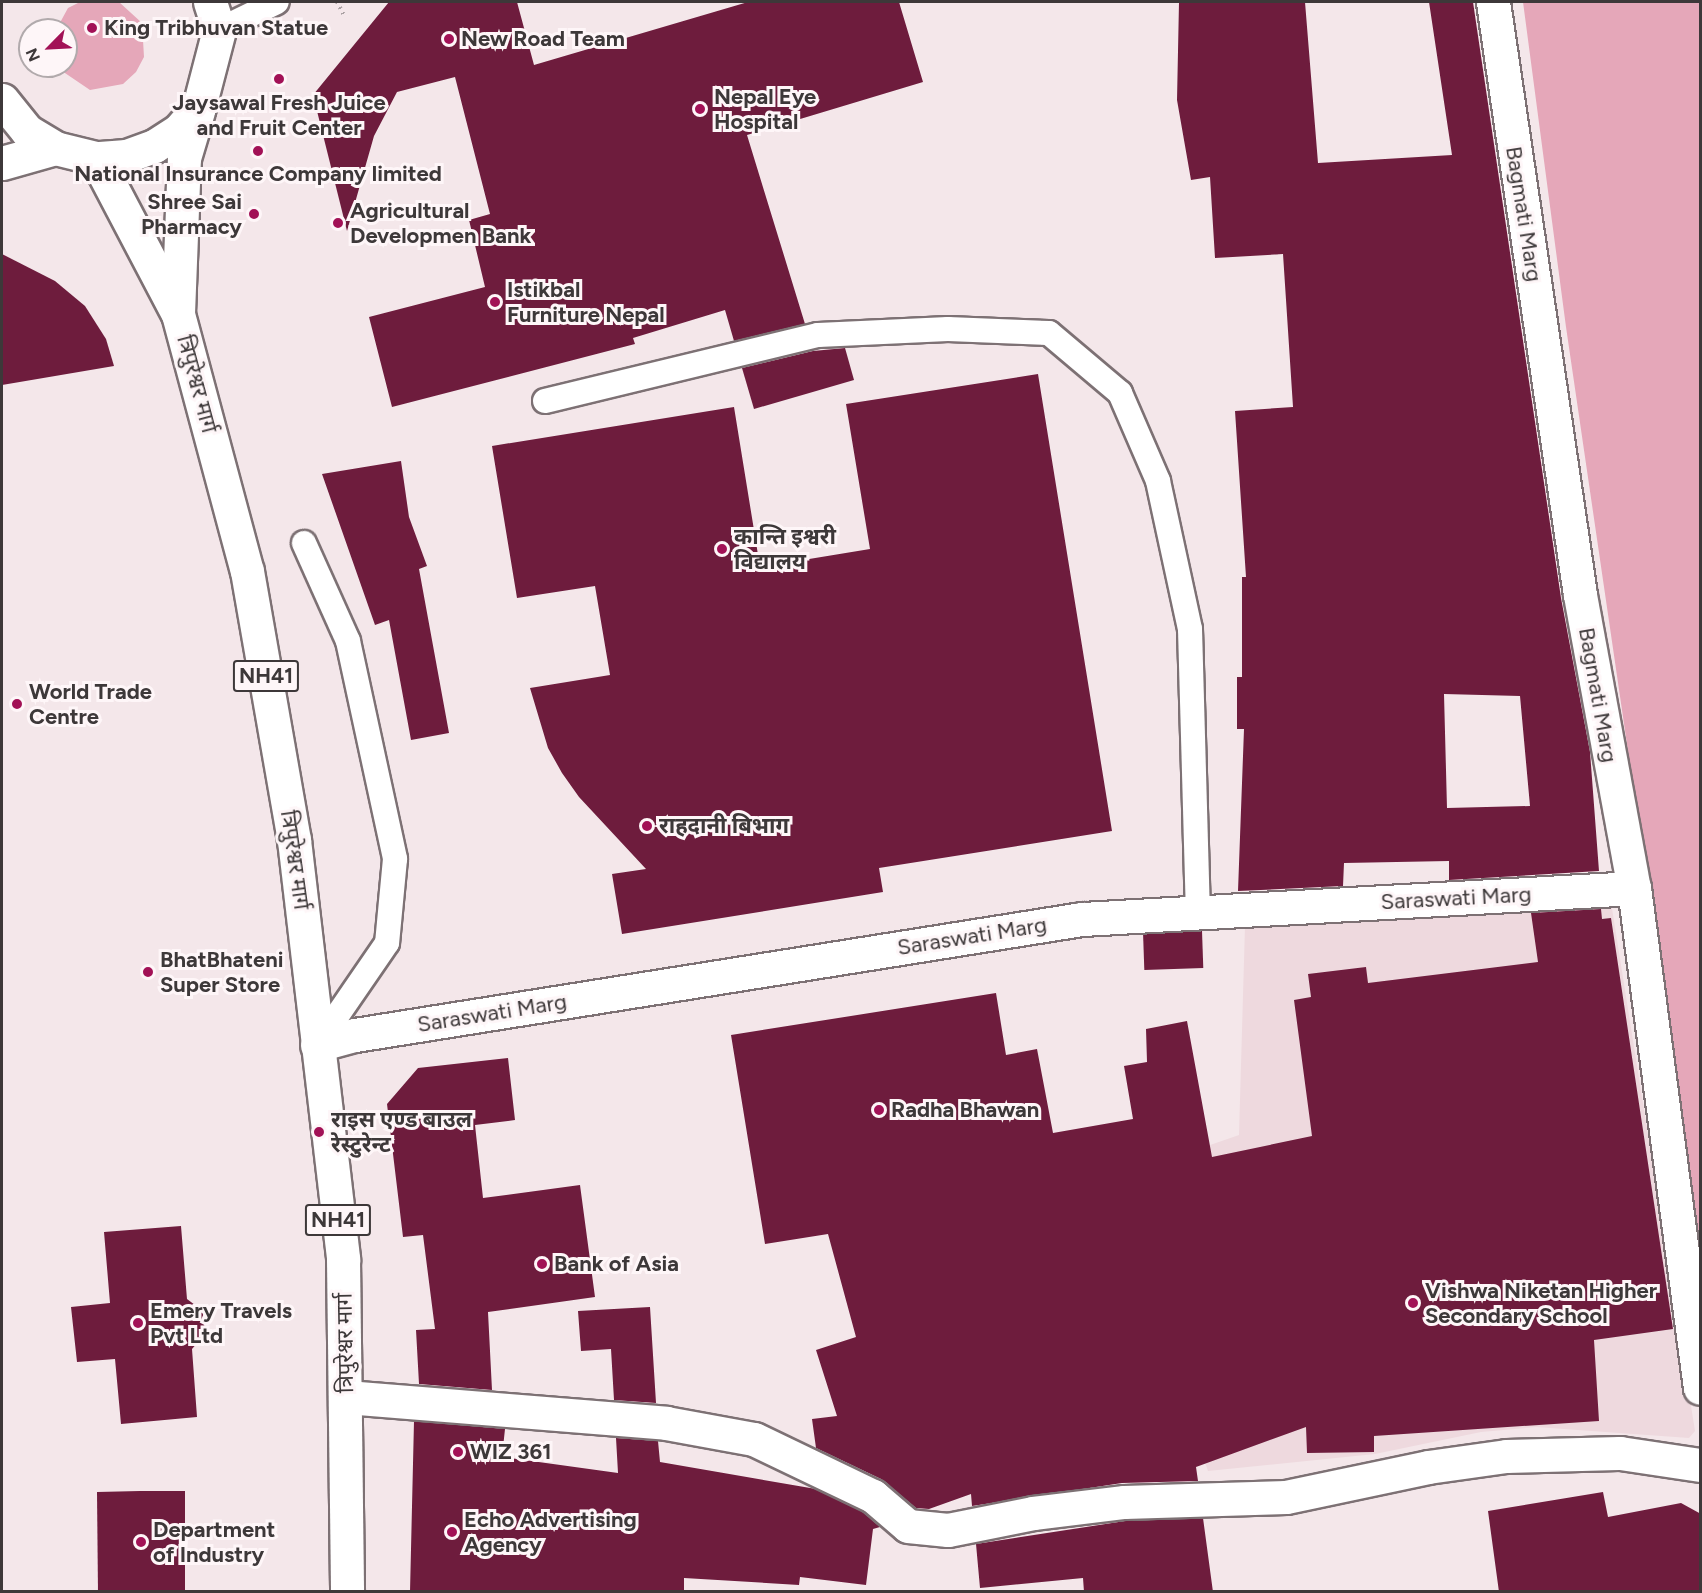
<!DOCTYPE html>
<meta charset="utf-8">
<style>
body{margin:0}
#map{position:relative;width:1702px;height:1593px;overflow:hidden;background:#f4e7ea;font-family:Figtree,"Noto Sans Devanagari",sans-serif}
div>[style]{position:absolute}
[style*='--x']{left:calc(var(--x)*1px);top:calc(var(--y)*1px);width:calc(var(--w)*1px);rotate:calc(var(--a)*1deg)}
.built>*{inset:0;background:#eed9de}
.green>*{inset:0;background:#e5a7b9}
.building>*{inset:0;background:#6e1c3d;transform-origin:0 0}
.path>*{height:4px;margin-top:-2px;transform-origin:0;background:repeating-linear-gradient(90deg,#aaa1a3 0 1.5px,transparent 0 6px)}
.roads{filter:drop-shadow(2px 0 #7d7174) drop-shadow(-2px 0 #7d7174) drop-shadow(0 2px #7d7174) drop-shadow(0 -2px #7d7174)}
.service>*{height:24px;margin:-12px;padding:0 12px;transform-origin:12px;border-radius:12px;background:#fff}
.minor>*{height:33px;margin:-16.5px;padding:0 16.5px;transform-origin:16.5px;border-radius:16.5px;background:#fff}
.primary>*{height:33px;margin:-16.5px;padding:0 16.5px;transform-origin:16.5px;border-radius:16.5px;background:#fff}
.trunk>*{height:33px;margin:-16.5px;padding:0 16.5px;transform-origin:16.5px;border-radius:16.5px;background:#fff}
.dots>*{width:16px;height:16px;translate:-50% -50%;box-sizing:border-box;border:3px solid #fef6f8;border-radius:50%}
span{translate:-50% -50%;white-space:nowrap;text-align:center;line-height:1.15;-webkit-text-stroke:6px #fef6f8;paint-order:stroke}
.shield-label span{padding:2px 4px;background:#fef6f8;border:2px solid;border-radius:4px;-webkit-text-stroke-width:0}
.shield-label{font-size:21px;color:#3d3839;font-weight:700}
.poi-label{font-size:22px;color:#3d3839;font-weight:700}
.left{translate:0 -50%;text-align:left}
.right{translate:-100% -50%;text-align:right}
.street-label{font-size:22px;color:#3d3839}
.frame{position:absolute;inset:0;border:3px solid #3d3839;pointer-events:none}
.north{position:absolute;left:18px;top:18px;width:60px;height:60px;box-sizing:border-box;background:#fef6f8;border:2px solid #b1aaac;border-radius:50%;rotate:246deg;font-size:16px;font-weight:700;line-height:24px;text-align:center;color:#3d3839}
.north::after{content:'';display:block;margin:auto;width:21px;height:27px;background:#a21156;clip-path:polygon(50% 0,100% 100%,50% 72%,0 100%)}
</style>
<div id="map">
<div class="built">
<div style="clip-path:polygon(1611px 902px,1695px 1431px,1689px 1438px,1536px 1427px,1481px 1432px,1375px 1454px,1208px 1471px,1109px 1180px,1239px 1135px,1245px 926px)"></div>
</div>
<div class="green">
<div style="clip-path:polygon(80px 2px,119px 2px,142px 23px,144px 57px,136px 72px,123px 84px,90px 90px,62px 71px,59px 66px,66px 66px,66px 30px,56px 30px,68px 8px)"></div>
<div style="clip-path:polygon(1523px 2px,1700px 2px,1700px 1293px,1647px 881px,1566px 327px)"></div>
</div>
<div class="building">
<div style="clip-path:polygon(389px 2px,517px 2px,534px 65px,748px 2px,899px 2px,923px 82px,747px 135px,805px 324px,734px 341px,725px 310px,633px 338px,635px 344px,392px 407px,369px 317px,485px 287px,469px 220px,490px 214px,455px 77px,397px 92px,374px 136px,347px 231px,313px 95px)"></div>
<div style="clip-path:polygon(evenodd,1179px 2px,1305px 2px,1318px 163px,1452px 155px,1429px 2px,1473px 2px,1561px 598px,1590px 752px,1599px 871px,1449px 880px,1449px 861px,1344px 863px,1343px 886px,1238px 891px,1244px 729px,1237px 729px,1237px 677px,1242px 677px,1242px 577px,1246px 577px,1235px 411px,1293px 407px,1283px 254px,1215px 258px,1210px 177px,1191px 180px,1177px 100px,1179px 2px,1444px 694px,1520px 696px,1530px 806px,1447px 808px,1444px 694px)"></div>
<div style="clip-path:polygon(2px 254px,55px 281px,85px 306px,106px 339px,114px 366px,2px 385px)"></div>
<div style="clip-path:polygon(845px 348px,854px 380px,754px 409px,742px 368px,813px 351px)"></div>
<div style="clip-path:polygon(1038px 374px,1112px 831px,879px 868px,883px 892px,622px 934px,612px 874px,646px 869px,579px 797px,562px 773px,548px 748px,530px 688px,610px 675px,595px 586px,517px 598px,492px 446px,734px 407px,760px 567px,870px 549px,846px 404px)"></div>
<div style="clip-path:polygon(401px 461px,409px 517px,427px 566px,419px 569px,449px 733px,411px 740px,389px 620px,375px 625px,322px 474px)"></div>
<div style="clip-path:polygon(1601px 909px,1602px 919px,1611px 918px,1673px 1329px,1594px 1340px,1599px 1421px,1374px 1436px,1374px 1452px,1307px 1453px,1306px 1427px,1196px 1467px,1198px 1481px,1122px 1483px,972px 1506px,971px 1494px,929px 1509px,916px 1508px,881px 1479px,816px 1448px,812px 1419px,837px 1416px,816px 1350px,856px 1337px,828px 1234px,765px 1244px,731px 1035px,996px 993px,1006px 1055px,1037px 1049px,1053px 1133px,1133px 1119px,1124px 1066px,1147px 1062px,1146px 1029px,1187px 1021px,1212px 1157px,1312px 1136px,1294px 1000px,1311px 997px,1308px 974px,1366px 967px,1368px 983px,1538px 962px,1531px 913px)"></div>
<div style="left:1202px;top:931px;width:37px;height:59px;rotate:88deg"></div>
<div style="clip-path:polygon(508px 1058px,515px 1120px,475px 1125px,483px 1198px,580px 1185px,595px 1297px,488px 1312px,492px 1390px,419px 1384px,416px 1330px,435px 1329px,423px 1235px,403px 1237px,387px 1104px,418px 1068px)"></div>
<div style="clip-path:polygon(181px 1226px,187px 1299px,203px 1311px,205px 1334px,192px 1349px,197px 1417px,121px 1424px,115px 1359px,77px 1362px,71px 1307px,110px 1303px,104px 1232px)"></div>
<div style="clip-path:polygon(650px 1307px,656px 1403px,614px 1400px,611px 1349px,581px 1351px,578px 1311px)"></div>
<div style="clip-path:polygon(414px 1421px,505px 1429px,502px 1457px,618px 1473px,616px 1438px,658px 1441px,660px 1462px,816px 1489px,863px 1512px,880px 1527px,873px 1529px,866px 1585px,800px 1577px,799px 1585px,684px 1578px,684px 1592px,410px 1592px)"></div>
<div style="clip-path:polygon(140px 1491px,185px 1491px,185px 1592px,98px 1592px,97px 1492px)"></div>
<div style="clip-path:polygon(1603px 1492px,1608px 1517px,1681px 1503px,1701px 1514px,1701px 1592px,1499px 1592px,1488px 1511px)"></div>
<div style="clip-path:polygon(1203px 1518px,1213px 1592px,1084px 1592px,1083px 1578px,980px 1588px,976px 1544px,1125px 1521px)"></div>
</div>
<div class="path">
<div style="--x:337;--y:2;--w:17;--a:62"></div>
</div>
<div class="roads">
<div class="service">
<div style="--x:219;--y:30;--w:64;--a:-25.8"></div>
<div style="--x:545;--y:401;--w:281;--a:-13.6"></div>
<div style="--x:818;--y:335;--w:130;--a:-2.6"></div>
<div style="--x:948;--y:329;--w:101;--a:2.3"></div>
<div style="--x:1049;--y:333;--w:93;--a:40.2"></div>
<div style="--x:1120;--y:393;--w:96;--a:66.6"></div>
<div style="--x:1158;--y:481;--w:151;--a:77.8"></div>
<div style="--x:1190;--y:629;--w:283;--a:88.4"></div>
<div style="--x:304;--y:543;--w:107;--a:65.8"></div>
<div style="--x:348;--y:641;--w:223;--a:77.8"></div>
<div style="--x:395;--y:859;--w:84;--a:95.4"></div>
<div style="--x:387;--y:943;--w:124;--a:124.5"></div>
</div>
<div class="minor">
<div style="--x:1493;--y:2;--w:599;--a:81.65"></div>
<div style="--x:1580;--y:595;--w:298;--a:79.6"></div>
<div style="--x:1634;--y:888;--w:504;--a:82.48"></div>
<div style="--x:317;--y:1045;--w:39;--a:-15"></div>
<div style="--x:355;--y:1035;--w:736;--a:-9.07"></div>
<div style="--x:1082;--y:919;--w:553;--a:-3.21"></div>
<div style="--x:346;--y:1397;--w:321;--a:4.6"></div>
<div style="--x:666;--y:1423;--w:89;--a:10.3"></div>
<div style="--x:754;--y:1439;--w:132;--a:25.6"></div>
<div style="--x:873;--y:1496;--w:46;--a:40.6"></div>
<div style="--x:908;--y:1526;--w:40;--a:5.7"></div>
<div style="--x:948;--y:1530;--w:87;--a:-11.3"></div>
<div style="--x:1033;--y:1513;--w:92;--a:-6.9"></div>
<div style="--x:1124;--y:1502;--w:162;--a:-1.8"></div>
<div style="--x:1286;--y:1497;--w:145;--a:-11.9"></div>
<div style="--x:1428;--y:1467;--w:79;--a:-8"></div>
<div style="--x:1506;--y:1456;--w:114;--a:-1.5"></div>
<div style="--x:1620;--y:1453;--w:81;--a:8.5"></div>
</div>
<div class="primary">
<div style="--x:2;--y:163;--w:55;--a:-15.8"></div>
<div style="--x:55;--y:148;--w:42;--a:13.7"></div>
</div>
<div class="trunk">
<div style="--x:210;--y:2;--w:29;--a:72"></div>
<div style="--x:219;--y:30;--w:80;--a:104.6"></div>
<div style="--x:199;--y:107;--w:30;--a:131"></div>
<div style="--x:179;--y:130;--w:30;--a:147"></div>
<div style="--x:154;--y:146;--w:30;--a:160"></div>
<div style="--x:126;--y:156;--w:30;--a:176"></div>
<div style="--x:96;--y:158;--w:176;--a:62.3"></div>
<div style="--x:178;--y:314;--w:266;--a:75"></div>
<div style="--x:247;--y:571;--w:273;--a:80.1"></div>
<div style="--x:294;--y:840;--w:422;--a:83.3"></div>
<div style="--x:343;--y:1259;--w:333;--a:89.3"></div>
<div style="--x:2;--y:100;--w:40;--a:51"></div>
<div style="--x:27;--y:131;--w:33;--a:31"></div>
<div style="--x:178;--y:313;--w:155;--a:-87.8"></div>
<div style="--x:184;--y:158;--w:49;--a:-73.4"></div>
</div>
</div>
<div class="dots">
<div style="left:92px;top:28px;background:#a21156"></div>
<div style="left:449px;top:39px;background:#a21156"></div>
<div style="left:279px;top:79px;background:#a21156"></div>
<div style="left:700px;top:109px;background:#a21156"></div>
<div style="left:258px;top:151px;background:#a21156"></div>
<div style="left:254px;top:214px;background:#a21156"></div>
<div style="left:338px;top:223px;background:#a21156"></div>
<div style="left:495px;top:302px;background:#a21156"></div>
<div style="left:722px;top:549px;background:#a21156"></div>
<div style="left:17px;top:704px;background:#a21156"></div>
<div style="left:647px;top:826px;background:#a21156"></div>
<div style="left:148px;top:972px;background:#a21156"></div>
<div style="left:879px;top:1110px;background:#a21156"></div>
<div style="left:319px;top:1132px;background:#a21156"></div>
<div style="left:542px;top:1264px;background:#a21156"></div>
<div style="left:1413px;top:1303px;background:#a21156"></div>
<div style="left:138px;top:1323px;background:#a21156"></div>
<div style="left:458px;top:1452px;background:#a21156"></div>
<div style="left:452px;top:1532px;background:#a21156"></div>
<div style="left:141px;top:1542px;background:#a21156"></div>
</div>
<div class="shield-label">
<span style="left:266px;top:676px">NH41</span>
<span style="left:338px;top:1220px">NH41</span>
</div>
<div class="poi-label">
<span class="left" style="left:104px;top:28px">King Tribhuvan Statue</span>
<span class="left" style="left:461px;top:39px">New Road Team</span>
<span class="left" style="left:714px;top:109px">Nepal Eye<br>Hospital</span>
<span style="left:279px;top:115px">Jaysawal Fresh Juice<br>and Fruit Center</span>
<span style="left:258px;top:174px">National Insurance Company limited</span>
<span class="right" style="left:242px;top:214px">Shree Sai<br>Pharmacy</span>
<span class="left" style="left:350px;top:223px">Agricultural<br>Developmen Bank</span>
<span class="left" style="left:507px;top:302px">Istikbal<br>Furniture Nepal</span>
<span class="left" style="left:734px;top:549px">कान्ति इश्वरी<br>विद्यालय</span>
<span class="left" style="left:29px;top:704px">World Trade<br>Centre</span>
<span class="left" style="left:659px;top:826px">राहदानी बिभाग</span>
<span class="left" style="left:160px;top:972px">BhatBhateni<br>Super Store</span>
<span class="left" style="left:891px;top:1110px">Radha Bhawan</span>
<span class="left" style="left:331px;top:1132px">राइस एण्ड बाउल<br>रेस्टुरेन्ट</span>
<span class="left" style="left:554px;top:1264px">Bank of Asia</span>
<span class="left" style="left:1425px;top:1303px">Vishwa Niketan Higher<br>Secondary School</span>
<span class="left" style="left:150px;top:1323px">Emery Travels<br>Pvt Ltd</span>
<span class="left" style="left:470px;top:1452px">WIZ 361</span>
<span class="left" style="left:464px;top:1532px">Echo Advertising<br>Agency</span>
<span class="left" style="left:153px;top:1542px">Department<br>of Industry</span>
</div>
<div class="street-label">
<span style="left:1524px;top:214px;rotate:81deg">Bagmati Marg</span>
<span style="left:197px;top:384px;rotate:75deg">त्रिपुरेश्वर मार्ग</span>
<span style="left:1598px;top:695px;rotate:80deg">Bagmati Marg</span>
<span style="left:295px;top:860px;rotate:82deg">त्रिपुरेश्वर मार्ग</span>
<span style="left:1456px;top:898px;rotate:-3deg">Saraswati Marg</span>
<span style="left:972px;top:936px;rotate:-9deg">Saraswati Marg</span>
<span style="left:492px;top:1013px;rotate:-9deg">Saraswati Marg</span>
<span style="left:345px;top:1343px;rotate:-91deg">त्रिपुरेश्वर मार्ग</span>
</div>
<div class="frame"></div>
<div class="north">N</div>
</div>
